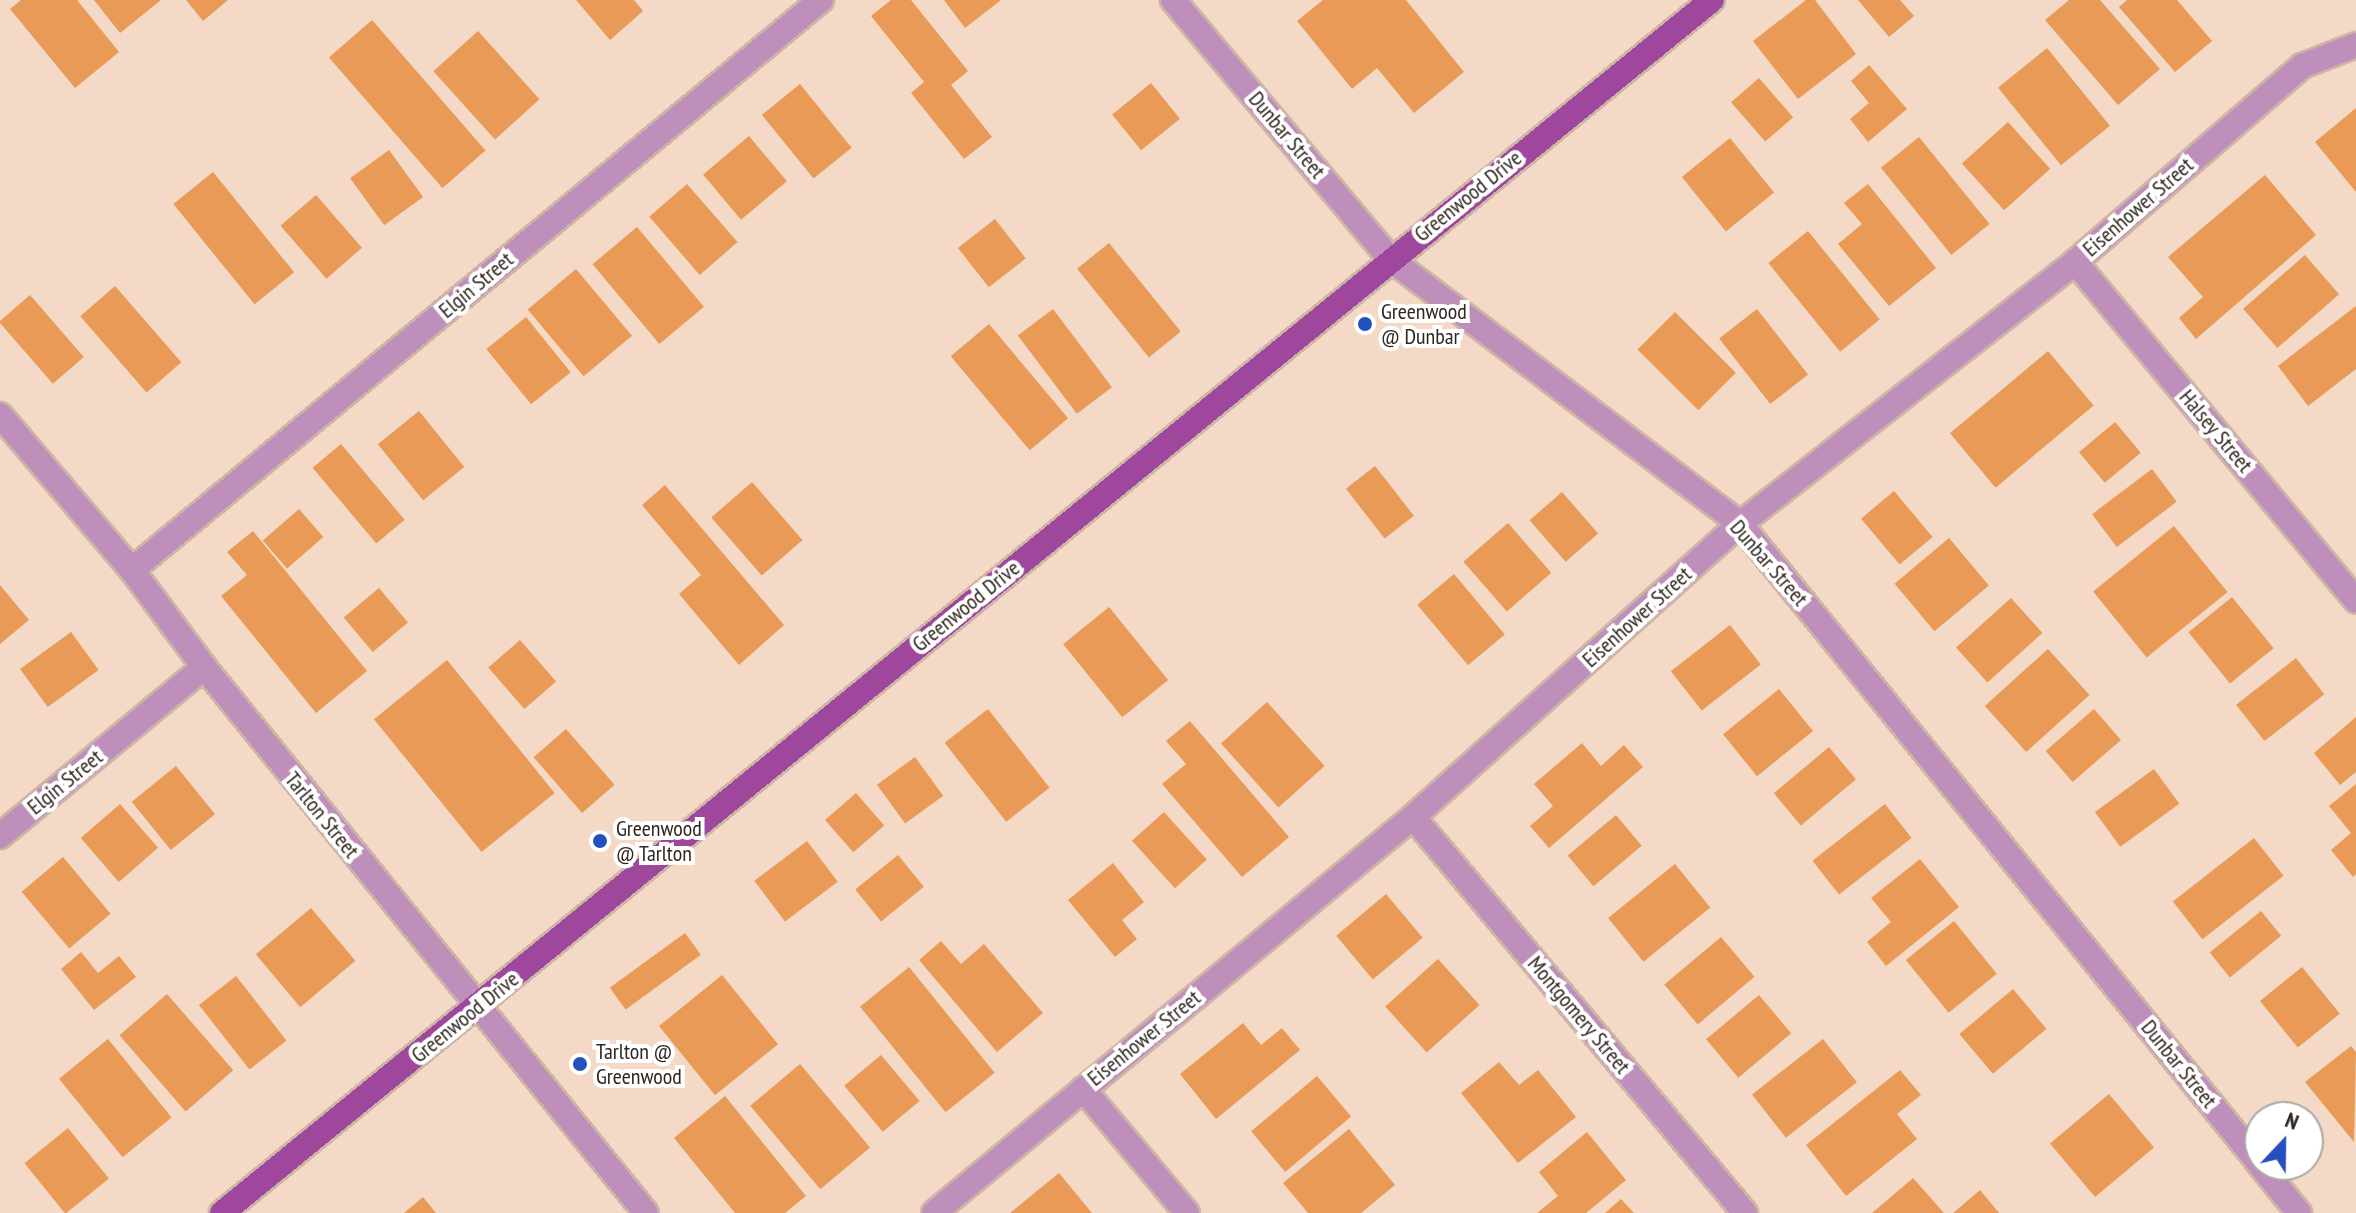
<!DOCTYPE html>
<style>
body{margin:0}
#map{position:relative;width:2356px;height:1213px;overflow:hidden;background:#f3d9c6;font-family:"PT Sans Narrow",sans-serif}
div>[style]{position:absolute}
[style*='--x']{left:calc(var(--x)*1px);top:calc(var(--y)*1px);width:calc(var(--w)*1px);rotate:calc(var(--a)*1deg)}
.building>*{inset:0;background:#e89a56;transform-origin:0 0}
.roads{filter:drop-shadow(2px 0 #ccb5a5) drop-shadow(-2px 0 #ccb5a5) drop-shadow(0 2px #ccb5a5) drop-shadow(0 -2px #ccb5a5)}
.minor>*{height:24px;margin:-12px;padding:0 12px;transform-origin:12px;border-radius:12px;background:#bf8fbc}
.major>*{height:24px;margin:-12px;padding:0 12px;transform-origin:12px;border-radius:12px;background:#9e479c}
.dots>*{width:22px;height:22px;translate:-50% -50%;box-sizing:border-box;border:4px solid #fff;border-radius:50%}
span{translate:-50% -50%;white-space:nowrap;text-align:center;line-height:1.15;-webkit-text-stroke:8px #fff;paint-order:stroke}
.street-label{font-size:22px;color:#2f261f}
.poi-label{font-size:22px;color:#2f261f}
.left{translate:0 -50%;text-align:left}
.north{position:absolute;left:2244px;top:1101px;width:80px;height:80px;box-sizing:border-box;background:#fff;border:2px solid #aca8a5;border-radius:50%;rotate:22deg;font-size:22px;font-weight:700;line-height:32px;text-align:center;color:#2f261f}
.north::after{content:'';display:block;margin:auto;width:28px;height:36px;background:#2450bf;clip-path:polygon(50% 0,100% 100%,50% 72%,0 100%)}
</style>
<div id="map">
<div class="building">
<div style="clip-path:polygon(21px 0,77px 0,119px 52px,75px 88px,10px 9px)"></div>
<div style="clip-path:polygon(94px 0,161px 0,120px 33px)"></div>
<div style="clip-path:polygon(186px 0,228px 0,203px 21px)"></div>
<div style="clip-path:polygon(576px 0,634px 0,643px 11px,610px 40px)"></div>
<div style="clip-path:polygon(891px 0,911px 0,968px 71px,951px 85px,992px 137px,964px 159px,911px 93px,924px 82px,871px 16px)"></div>
<div style="clip-path:polygon(944px 0,1001px 0,965px 28px)"></div>
<div style="clip-path:polygon(1323px 0,1406px 0,1464px 72px,1414px 113px,1377px 68px,1352px 89px,1297px 21px)"></div>
<div style="clip-path:polygon(1806px 0,1815px 0,1856px 54px,1798px 99px,1753px 41px)"></div>
<div style="clip-path:polygon(1858px 0,1900px 0,1914px 16px,1889px 37px)"></div>
<div style="clip-path:polygon(2069px 0,2100px 0,2160px 69px,2118px 105px,2045px 20px)"></div>
<div style="clip-path:polygon(2127px 0,2177px 0,2212px 41px,2175px 72px,2119px 7px)"></div>
<div style="left:372px;top:20px;width:173px;height:57px;rotate:49deg"></div>
<div style="left:478px;top:31px;width:92px;height:60px;rotate:48deg"></div>
<div style="left:2047px;top:48px;width:100px;height:63px;rotate:51deg"></div>
<div style="clip-path:polygon(1869px 65px,1907px 109px,1868px 142px,1850px 119px,1869px 103px,1851px 81px)"></div>
<div style="left:1759px;top:78px;width:52px;height:37px;rotate:49deg"></div>
<div style="left:1151px;top:83px;width:46px;height:50px;rotate:51deg"></div>
<div style="left:800px;top:84px;width:82px;height:49px;rotate:51deg"></div>
<div style="clip-path:polygon(2356px 108px,2356px 192px,2315px 142px)"></div>
<div style="left:2008px;top:122px;width:63px;height:62px;rotate:48deg"></div>
<div style="left:749px;top:136px;width:59px;height:60px;rotate:50deg"></div>
<div style="left:1919px;top:137px;width:112px;height:49px;rotate:51deg"></div>
<div style="left:1730px;top:138px;width:70px;height:62px;rotate:51deg"></div>
<div style="left:389px;top:150px;width:58px;height:48px;rotate:54deg"></div>
<div style="left:213px;top:172px;width:129px;height:51px;rotate:51deg"></div>
<div style="clip-path:polygon(2265px 175px,2316px 235px,2196px 339px,2179px 318px,2203px 297px,2168px 257px)"></div>
<div style="left:687px;top:184px;width:77px;height:50px;rotate:49deg"></div>
<div style="clip-path:polygon(1868px 184px,1936px 268px,1889px 306px,1838px 244px,1862px 224px,1844px 203px)"></div>
<div style="left:316px;top:195px;width:70px;height:47px;rotate:49deg"></div>
<div style="left:995px;top:219px;width:50px;height:47px;rotate:52deg"></div>
<div style="left:637px;top:227px;width:104px;height:58px;rotate:50deg"></div>
<div style="left:1808px;top:231px;width:114px;height:51px;rotate:51deg"></div>
<div style="left:1109px;top:243px;width:114px;height:41px;rotate:51deg"></div>
<div style="left:2305px;top:255px;width:52px;height:82px;rotate:49deg"></div>
<div style="left:576px;top:269px;width:87px;height:63px;rotate:50deg"></div>
<div style="left:115px;top:286px;width:101px;height:46px;rotate:49deg"></div>
<div style="left:30px;top:295px;width:82px;height:41px;rotate:49deg"></div>
<div style="clip-path:polygon(2356px 306px,2356px 369px,2308px 406px,2278px 366px)"></div>
<div style="left:1053px;top:309px;width:98px;height:44px;rotate:53deg"></div>
<div style="left:1757px;top:309px;width:83px;height:48px;rotate:52deg"></div>
<div style="left:1675px;top:312px;width:86px;height:53px;rotate:45deg"></div>
<div style="left:526px;top:317px;width:71px;height:51px;rotate:51deg"></div>
<div style="left:989px;top:324px;width:123px;height:50px;rotate:50deg"></div>
<div style="left:2048px;top:351px;width:71px;height:128px;rotate:50deg"></div>
<div style="left:419px;top:411px;width:72px;height:53px;rotate:51deg"></div>
<div style="left:2115px;top:422px;width:40px;height:47px;rotate:50deg"></div>
<div style="left:341px;top:444px;width:99px;height:37px;rotate:50deg"></div>
<div style="left:1375px;top:466px;width:63px;height:37px;rotate:52deg"></div>
<div style="left:2152px;top:469px;width:41px;height:75px;rotate:53deg"></div>
<div style="left:752px;top:482px;width:77px;height:54px;rotate:49deg"></div>
<div style="clip-path:polygon(665px 485px,784px 625px,739px 665px,679px 594px,701px 575px,642px 505px)"></div>
<div style="left:1894px;top:491px;width:60px;height:43px;rotate:50deg"></div>
<div style="left:1562px;top:492px;width:55px;height:43px;rotate:49deg"></div>
<div style="left:299px;top:509px;width:37px;height:48px;rotate:49deg"></div>
<div style="left:1508px;top:523px;width:66px;height:59px;rotate:49deg"></div>
<div style="left:2174px;top:526px;width:85px;height:104px;rotate:51deg"></div>
<div style="clip-path:polygon(253px 531px,367px 671px,316px 713px,221px 596px,247px 575px,227px 552px)"></div>
<div style="left:1949px;top:538px;width:62px;height:71px;rotate:50deg"></div>
<div style="left:1454px;top:574px;width:79px;height:48px;rotate:50deg"></div>
<div style="clip-path:polygon(0 585px,29px 620px,0 644px)"></div>
<div style="left:379px;top:588px;width:45px;height:46px;rotate:50deg"></div>
<div style="left:2232px;top:597px;width:66px;height:56px;rotate:51deg"></div>
<div style="left:2011px;top:598px;width:47px;height:74px;rotate:48deg"></div>
<div style="left:1109px;top:607px;width:94px;height:59px;rotate:51deg"></div>
<div style="left:1730px;top:625px;width:50px;height:75px;rotate:52deg"></div>
<div style="left:71px;top:632px;width:47px;height:63px;rotate:54deg"></div>
<div style="left:520px;top:640px;width:55px;height:42px;rotate:49deg"></div>
<div style="left:2048px;top:649px;width:62px;height:85px;rotate:48deg"></div>
<div style="left:2296px;top:658px;width:46px;height:76px;rotate:52deg"></div>
<div style="left:447px;top:660px;width:171px;height:94px;rotate:51deg"></div>
<div style="left:1779px;top:689px;width:54px;height:72px;rotate:51deg"></div>
<div style="left:1267px;top:702px;width:86px;height:62px;rotate:48deg"></div>
<div style="left:988px;top:709px;width:100px;height:55px;rotate:52deg"></div>
<div style="left:2094px;top:709px;width:41px;height:64px;rotate:49deg"></div>
<div style="clip-path:polygon(2356px 717px,2356px 772px,2340px 785px,2314px 753px)"></div>
<div style="clip-path:polygon(1190px 721px,1289px 837px,1242px 877px,1162px 784px,1186px 764px,1166px 741px)"></div>
<div style="left:566px;top:729px;width:74px;height:43px;rotate:49deg"></div>
<div style="clip-path:polygon(1582px 743px,1601px 766px,1624px 745px,1643px 767px,1549px 848px,1530px 826px,1553px 806px,1534px 784px)"></div>
<div style="left:1829px;top:747px;width:42px;height:72px;rotate:50deg"></div>
<div style="left:915px;top:757px;width:48px;height:47px;rotate:54deg"></div>
<div style="left:176px;top:766px;width:62px;height:57px;rotate:51deg"></div>
<div style="left:2154px;top:769px;width:43px;height:73px;rotate:54deg"></div>
<div style="clip-path:polygon(2356px 784px,2356px 874px,2353px 877px,2331px 850px,2351px 833px,2329px 806px)"></div>
<div style="left:856px;top:793px;width:43px;height:41px;rotate:49deg"></div>
<div style="left:120px;top:804px;width:58px;height:52px;rotate:49deg"></div>
<div style="left:1885px;top:804px;width:43px;height:92px;rotate:52deg"></div>
<div style="left:1164px;top:812px;width:64px;height:43px;rotate:48deg"></div>
<div style="left:1616px;top:815px;width:40px;height:63px;rotate:50deg"></div>
<div style="left:2254px;top:838px;width:48px;height:103px;rotate:52deg"></div>
<div style="left:807px;top:841px;width:51px;height:66px;rotate:53deg"></div>
<div style="left:898px;top:855px;width:41px;height:55px;rotate:51deg"></div>
<div style="left:63px;top:857px;width:74px;height:54px;rotate:50deg"></div>
<div style="clip-path:polygon(1920px 859px,1959px 907px,1886px 966px,1867px 942px,1891px 922px,1871px 898px)"></div>
<div style="clip-path:polygon(1113px 863px,1144px 902px,1122px 920px,1137px 939px,1115px 957px,1068px 900px)"></div>
<div style="left:1675px;top:864px;width:56px;height:86px;rotate:51deg"></div>
<div style="left:1386px;top:894px;width:57px;height:65px;rotate:50deg"></div>
<div style="left:311px;top:908px;width:69px;height:72px;rotate:50deg"></div>
<div style="left:2261px;top:911px;width:32px;height:66px;rotate:51deg"></div>
<div style="left:1954px;top:921px;width:68px;height:62px;rotate:51deg"></div>
<div style="left:685px;top:933px;width:27px;height:93px;rotate:54deg"></div>
<div style="left:1721px;top:937px;width:52px;height:74px;rotate:50deg"></div>
<div style="clip-path:polygon(941px 941px,961px 964px,984px 944px,1043px 1013px,997px 1052px,919px 960px)"></div>
<div style="clip-path:polygon(81px 952px,98px 973px,119px 956px,136px 977px,94px 1010px,61px 969px)"></div>
<div style="left:1438px;top:959px;width:62px;height:71px;rotate:48deg"></div>
<div style="left:909px;top:967px;width:136px;height:63px;rotate:51deg"></div>
<div style="left:2302px;top:967px;width:60px;height:54px;rotate:51deg"></div>
<div style="left:722px;top:975px;width:89px;height:81px;rotate:51deg"></div>
<div style="left:236px;top:976px;width:82px;height:47px;rotate:52deg"></div>
<div style="left:2013px;top:989px;width:52px;height:70px;rotate:50deg"></div>
<div style="left:167px;top:994px;width:101px;height:63px;rotate:49deg"></div>
<div style="left:1759px;top:995px;width:50px;height:69px;rotate:50deg"></div>
<div style="clip-path:polygon(1243px 1023px,1261px 1045px,1282px 1028px,1300px 1050px,1216px 1119px,1180px 1074px)"></div>
<div style="left:108px;top:1039px;width:101px;height:63px;rotate:51deg"></div>
<div style="left:1823px;top:1039px;width:55px;height:90px;rotate:52deg"></div>
<div style="clip-path:polygon(2351px 1046px,2356px 1052px,2354px 1142px,2305px 1082px)"></div>
<div style="left:881px;top:1055px;width:60px;height:48px;rotate:50deg"></div>
<div style="clip-path:polygon(1499px 1062px,1519px 1085px,1538px 1070px,1576px 1117px,1518px 1163px,1461px 1093px)"></div>
<div style="left:800px;top:1064px;width:109px;height:65px;rotate:50deg"></div>
<div style="clip-path:polygon(1900px 1070px,1921px 1095px,1897px 1114px,1917px 1139px,1846px 1196px,1806px 1145px)"></div>
<div style="left:1317px;top:1076px;width:53px;height:86px;rotate:50deg"></div>
<div style="left:2109px;top:1094px;width:70px;height:77px;rotate:50deg"></div>
<div style="clip-path:polygon(725px 1096px,806px 1196px,785px 1213px,735px 1213px,674px 1138px)"></div>
<div style="left:68px;top:1128px;width:65px;height:56px;rotate:51deg"></div>
<div style="clip-path:polygon(1349px 1129px,1395px 1185px,1361px 1213px,1308px 1213px,1283px 1183px)"></div>
<div style="clip-path:polygon(1587px 1132px,1626px 1180px,1586px 1213px,1537px 1213px,1558px 1196px,1539px 1172px)"></div>
<div style="clip-path:polygon(1059px 1173px,1092px 1213px,1010px 1213px)"></div>
<div style="clip-path:polygon(1913px 1178px,1944px 1213px,1872px 1213px)"></div>
<div style="clip-path:polygon(1980px 1190px,1999px 1213px,1953px 1213px)"></div>
<div style="clip-path:polygon(423px 1197px,436px 1213px,404px 1213px)"></div>
<div style="clip-path:polygon(1621px 1199px,1634px 1213px,1605px 1213px)"></div>
</div>
<div class="roads">
<div class="minor">
<div style="--x:1173;--y:0;--w:338;--a:50"></div>
<div style="--x:1390;--y:259;--w:439;--a:37.1"></div>
<div style="--x:1740;--y:524;--w:825;--a:50.91"></div>
<div style="--x:2075;--y:262;--w:440;--a:50.3"></div>
<div style="--x:0;--y:415;--w:204;--a:49.6"></div>
<div style="--x:132;--y:570;--w:121;--a:53.4"></div>
<div style="--x:204;--y:667;--w:702;--a:51.01"></div>
<div style="--x:132;--y:570;--w:894;--a:-39.6"></div>
<div style="--x:1413;--y:817;--w:517;--a:50.02"></div>
<div style="--x:0;--y:836;--w:265;--a:-39.6"></div>
<div style="--x:1083;--y:1089;--w:162;--a:50"></div>
<div style="--x:2260;--y:1165;--w:62;--a:50.9"></div>
<div style="--x:934;--y:1213;--w:621;--a:-39.58"></div>
<div style="--x:1413;--y:817;--w:439;--a:-41.9"></div>
<div style="--x:1740;--y:524;--w:425;--a:-38"></div>
<div style="--x:2075;--y:262;--w:300;--a:-40.8"></div>
<div style="--x:2302;--y:66;--w:58;--a:-21.3"></div>
</div>
<div class="major">
<div style="--x:222;--y:1213;--w:1921;--a:-39.15"></div>
</div>
</div>
<div class="dots">
<div style="left:1365px;top:324px;background:#2450bf"></div>
<div style="left:600px;top:841px;background:#2450bf"></div>
<div style="left:580px;top:1064px;background:#2450bf"></div>
</div>
<div class="street-label">
<span style="left:1287px;top:135px;rotate:50deg">Dunbar Street</span>
<span style="left:1468px;top:196px;rotate:-39deg">Greenwood Drive</span>
<span style="left:2138px;top:207px;rotate:-41deg">Eisenhower Street</span>
<span style="left:476px;top:285px;rotate:-40deg">Elgin Street</span>
<span style="left:2216px;top:431px;rotate:50deg">Halsey Street</span>
<span style="left:1769px;top:563px;rotate:49deg">Dunbar Street</span>
<span style="left:966px;top:606px;rotate:-39deg">Greenwood Drive</span>
<span style="left:1637px;top:617px;rotate:-42deg">Eisenhower Street</span>
<span style="left:65px;top:782px;rotate:-39deg">Elgin Street</span>
<span style="left:322px;top:815px;rotate:51deg">Tarlton Street</span>
<span style="left:1579px;top:1015px;rotate:50deg">Montgomery Street</span>
<span style="left:465px;top:1017px;rotate:-39deg">Greenwood Drive</span>
<span style="left:1144px;top:1038px;rotate:-39deg">Eisenhower Street</span>
<span style="left:2179px;top:1064px;rotate:51deg">Dunbar Street</span>
</div>
<div class="poi-label">
<span class="left" style="left:1381px;top:324px">Greenwood<br>@ Dunbar</span>
<span class="left" style="left:616px;top:841px">Greenwood<br>@ Tarlton</span>
<span class="left" style="left:596px;top:1064px">Tarlton @<br>Greenwood</span>
</div>
<div class="north">N</div>
</div>
